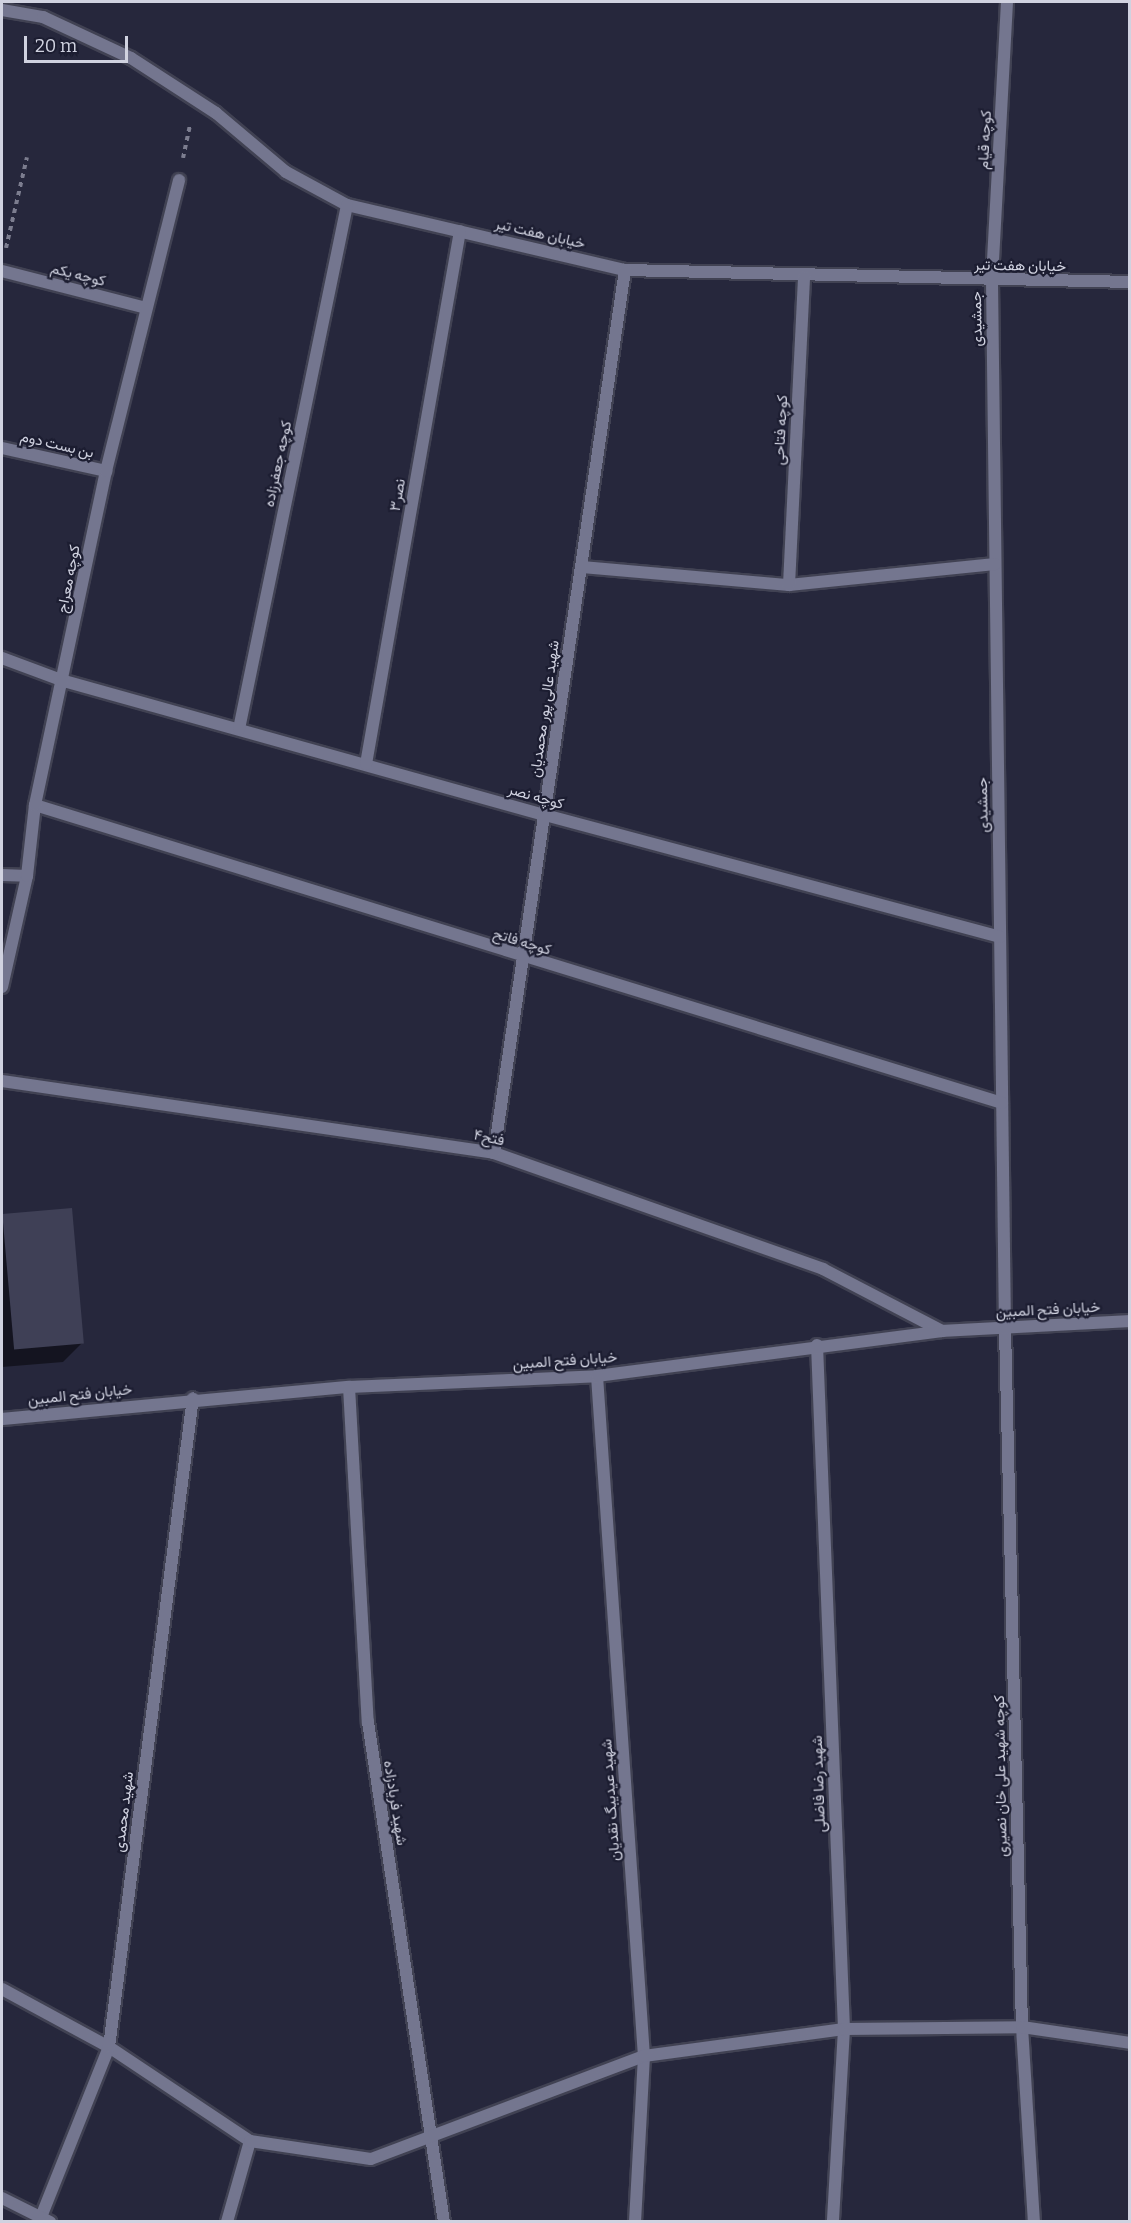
<!DOCTYPE html>
<meta charset="utf-8">
<style>
body{margin:0}
#map{position:relative;width:1131px;height:2223px;overflow:hidden;background:#26273c;font-family:Bitter,Vazirmatn,serif}
div>[style]{position:absolute}
[style*='--x']{left:calc(var(--x)*1px);top:calc(var(--y)*1px);width:calc(var(--w)*1px);rotate:calc(var(--a)*1deg)}
.shadow>*{inset:0;background:#0007}
.building>*{inset:0;background:#3f4056;transform-origin:0 0}
.path>*{height:4px;margin-top:-2px;transform-origin:0;background:repeating-linear-gradient(90deg,#7c7d8f 0 4.5px,transparent 0 9px)}
.roads{filter:drop-shadow(2px 0 #414253) drop-shadow(-2px 0 #414253) drop-shadow(0 2px #414253) drop-shadow(0 -2px #414253)}
.minor>*{height:12px;margin:-6px;padding:0 6px;transform-origin:6px;border-radius:6px;background:#74768f}
.tertiary>*{height:12px;margin:-6px;padding:0 6px;transform-origin:6px;border-radius:6px;background:#74768f}
span{translate:-50% -50%;white-space:nowrap;text-align:center;line-height:1.15;-webkit-text-stroke:4.5px #1c1d31;paint-order:stroke}
.street-label{font-size:15px;color:#d0d2e0}
.frame{position:absolute;inset:0;border:3px solid #d0d2e0;pointer-events:none}
.scale{position:absolute;left:24px;top:36px;width:104px;height:27px;box-sizing:border-box;border:3px solid #d0d2e0;border-top:0;padding-left:8px;font-size:18px;line-height:21px;white-space:nowrap;color:#d0d2e0;-webkit-text-stroke:4px #1c1d31;paint-order:stroke}
</style>
<div id="map">
<div class="shadow">
<div style="clip-path:polygon(70px 1210px,83px 1342px,63px 1362px,2px 1367px,2px 1216px)"></div>
</div>
<div class="building">
<div style="left:72px;top:1208px;width:136px;height:70px;rotate:85deg"></div>
</div>
<div class="path">
<div style="--x:183;--y:158;--w:35;--a:-78"></div>
<div style="--x:6;--y:248;--w:93;--a:-77"></div>
</div>
<div class="roads">
<div class="minor">
<div style="--x:1007;--y:2;--w:279;--a:93.1"></div>
<div style="--x:992;--y:281;--w:1047;--a:89.29"></div>
<div style="--x:1005;--y:1328;--w:699;--a:88.61"></div>
<div style="--x:1022;--y:2027;--w:195;--a:86.5"></div>
<div style="--x:2;--y:10;--w:42;--a:9.7"></div>
<div style="--x:43;--y:17;--w:97;--a:25"></div>
<div style="--x:131;--y:58;--w:101;--a:32.9"></div>
<div style="--x:216;--y:113;--w:92;--a:40.1"></div>
<div style="--x:286;--y:172;--w:69;--a:28.4"></div>
<div style="--x:347;--y:205;--w:285;--a:13.2"></div>
<div style="--x:625;--y:270;--w:505;--a:1.36"></div>
<div style="--x:2;--y:271;--w:149;--a:14.4"></div>
<div style="--x:2;--y:448;--w:107;--a:12.5"></div>
<div style="--x:582;--y:567;--w:208;--a:5"></div>
<div style="--x:789;--y:585;--w:207;--a:-5.8"></div>
<div style="--x:789;--y:585;--w:308;--a:-87.2"></div>
<div style="--x:2;--y:658;--w:66;--a:20.4"></div>
<div style="--x:64;--y:681;--w:499;--a:15.6"></div>
<div style="--x:545;--y:815;--w:471;--a:15"></div>
<div style="--x:239;--y:729;--w:535;--a:-78.35"></div>
<div style="--x:366;--y:764;--w:541;--a:-80"></div>
<div style="--x:35;--y:805;--w:1012;--a:17.13"></div>
<div style="--x:2;--y:875;--w:25;--a:2"></div>
<div style="--x:2;--y:987;--w:114;--a:-77.3"></div>
<div style="--x:27;--y:876;--w:71;--a:-83.6"></div>
<div style="--x:35;--y:805;--w:341;--a:-78"></div>
<div style="--x:106;--y:471;--w:300;--a:-75.9"></div>
<div style="--x:2;--y:1081;--w:497;--a:8.3"></div>
<div style="--x:494;--y:1153;--w:349;--a:19.4"></div>
<div style="--x:823;--y:1269;--w:134;--a:27.5"></div>
<div style="--x:494;--y:1153;--w:893;--a:-81.56"></div>
<div style="--x:817;--y:1345;--w:685;--a:87.74"></div>
<div style="--x:844;--y:2029;--w:193;--a:93.3"></div>
<div style="--x:597;--y:1376;--w:682;--a:86.05"></div>
<div style="--x:644;--y:2056;--w:166;--a:93.1"></div>
<div style="--x:349;--y:1387;--w:336;--a:86.8"></div>
<div style="--x:368;--y:1722;--w:506;--a:81.36"></div>
<div style="--x:2;--y:1989;--w:122;--a:28.5"></div>
<div style="--x:109;--y:2047;--w:169;--a:33.7"></div>
<div style="--x:250;--y:2141;--w:84;--a:105.9"></div>
<div style="--x:250;--y:2141;--w:122;--a:8.5"></div>
<div style="--x:371;--y:2159;--w:292;--a:-20.7"></div>
<div style="--x:644;--y:2056;--w:202;--a:-7.7"></div>
<div style="--x:844;--y:2029;--w:178;--a:-0.6"></div>
<div style="--x:1022;--y:2027;--w:109;--a:8.4"></div>
<div style="--x:41;--y:2217;--w:183;--a:-68.2"></div>
<div style="--x:109;--y:2047;--w:654;--a:-82.63"></div>
</div>
<div class="tertiary">
<div style="--x:2;--y:1419;--w:348;--a:-5.3"></div>
<div style="--x:349;--y:1387;--w:248;--a:-2.5"></div>
<div style="--x:597;--y:1376;--w:348;--a:-7.4"></div>
<div style="--x:942;--y:1331;--w:188;--a:-3"></div>
<div style="--x:2;--y:2198;--w:54;--a:26.6"></div>
</div>
</div>
<div class="street-label">
<span style="left:985px;top:140px;rotate:-87deg">کوچه قیام</span>
<span style="left:540px;top:234px;rotate:13deg">خیابان هفت تیر</span>
<span style="left:1020px;top:266px;rotate:1deg">خیابان هفت تیر</span>
<span style="left:78px;top:275px;rotate:14deg">کوچه یکم</span>
<span style="left:977px;top:319px;rotate:-91deg">جمشیدی</span>
<span style="left:781px;top:430px;rotate:-87deg">کوچه فتاحی</span>
<span style="left:57px;top:445px;rotate:13deg">بن بست دوم</span>
<span style="left:278px;top:464px;rotate:-78deg">کوچه جعفرزاده</span>
<span style="left:398px;top:495px;rotate:-80deg">نصر۳</span>
<span style="left:69px;top:579px;rotate:-79deg">کوچه معراج</span>
<span style="left:545px;top:709px;rotate:-82deg">شهید عالی پور محمدیان</span>
<span style="left:536px;top:797px;rotate:16deg">کوچه نصر</span>
<span style="left:983px;top:805px;rotate:-91deg">جمشیدی</span>
<span style="left:522px;top:942px;rotate:17deg">کوچه فاتح</span>
<span style="left:489px;top:1138px;rotate:12deg">فتح۴</span>
<span style="left:1048px;top:1310px;rotate:-3deg">خیابان فتح المبین</span>
<span style="left:565px;top:1361px;rotate:-4deg">خیابان فتح المبین</span>
<span style="left:80px;top:1395px;rotate:-6deg">خیابان فتح المبین</span>
<span style="left:1001px;top:1776px;rotate:-91deg">کوچه شهید علی خان نصیری</span>
<span style="left:819px;top:1784px;rotate:-92deg">شهید رضا فاضلی</span>
<span style="left:611px;top:1800px;rotate:-94deg">شهید عیدیبگ نقدیان</span>
<span style="left:395px;top:1803px;rotate:81deg">شهید فریادزاده</span>
<span style="left:124px;top:1812px;rotate:-83deg">شهید محمدی</span>
</div>
<div class="frame"></div>
<div class="scale">20 m</div>
</div>
